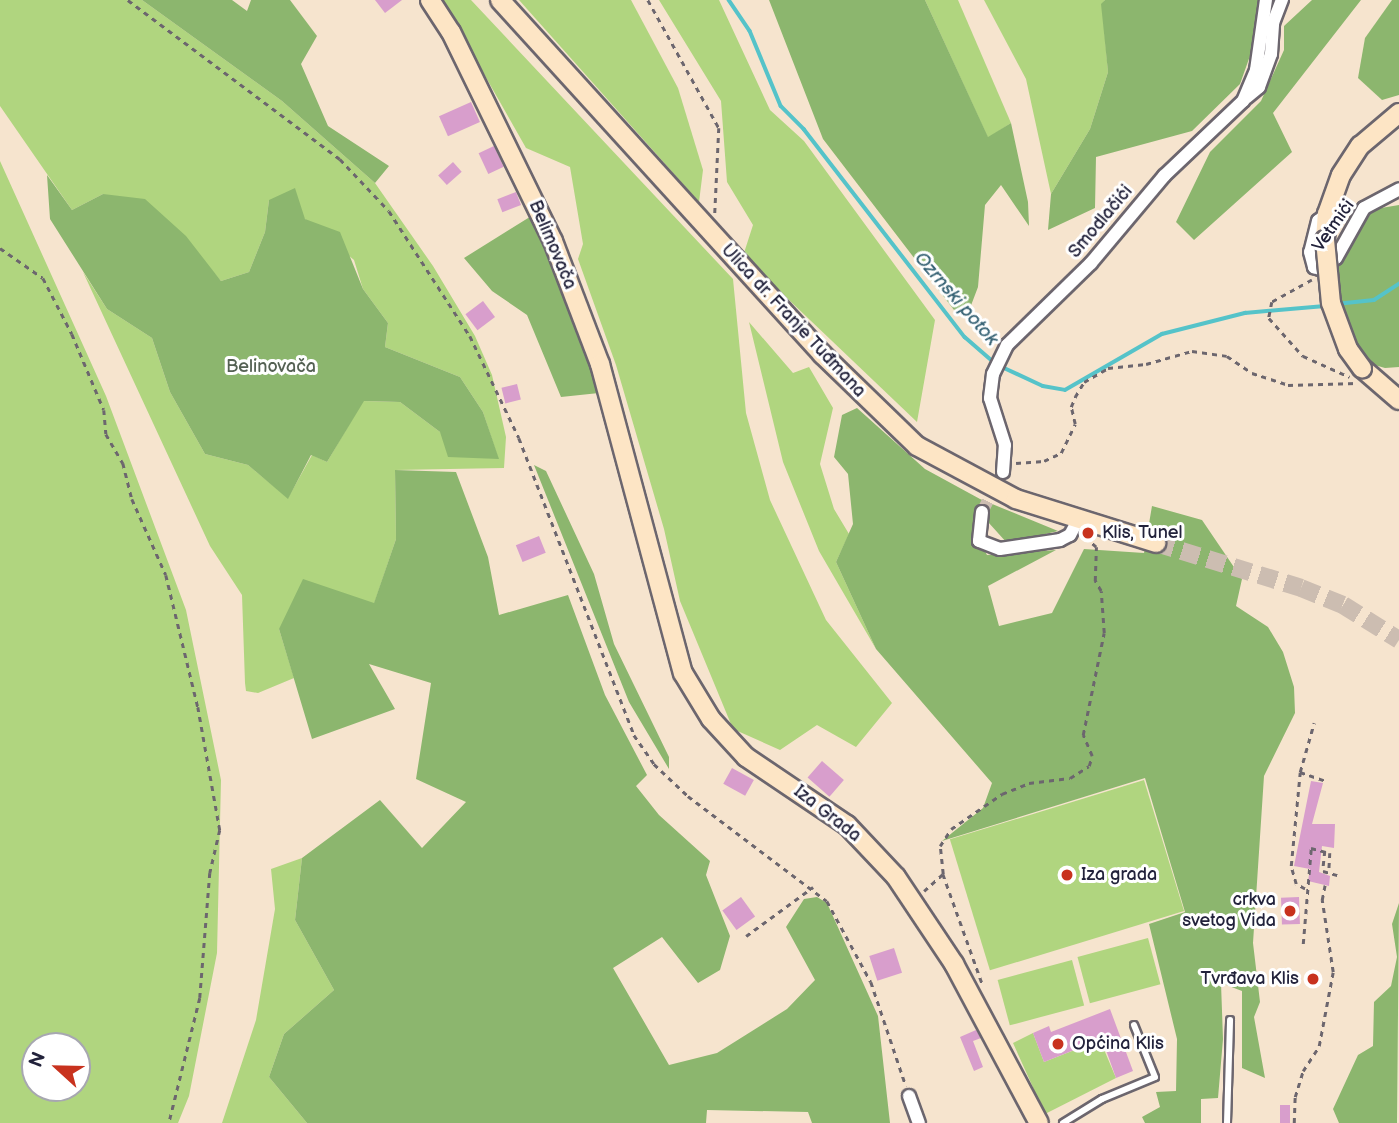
<!DOCTYPE html>
<meta charset="utf-8">
<style>
body{margin:0}
#map{position:relative;width:1399px;height:1123px;overflow:hidden;background:#f6e4ce;font-family:"Balsamiq Sans",sans-serif}
div>[style]{position:absolute}
[style*='--x']{left:calc(var(--x)*1px);top:calc(var(--y)*1px);width:calc(var(--w)*1px);rotate:calc(var(--a)*1deg)}
.green>*{inset:0;background:#b0d57f;transform-origin:0 0}
.forest>*{inset:0;background:#8cb66e}
.stream>*{height:3.5px;margin:-1.75px;padding:0 1.75px;transform-origin:1.75px;border-radius:1.75px;background:#55c3c9}
.building>*{inset:0;background:#d89ecc;transform-origin:0 0}
.street-tunnel>*{height:12px;margin-top:-6px;transform-origin:0;background:repeating-linear-gradient(90deg,#ccbdb1 0 12px,transparent 0 18px)}
.secondary-tunnel>*{height:18px;margin-top:-9px;transform-origin:0;background:repeating-linear-gradient(90deg,#ccbdb1 0 18px,transparent 0 27px)}
.path>*{height:2.5px;margin-top:-1.25px;transform-origin:0;background:repeating-linear-gradient(90deg,#6c666e 0 5px,transparent 0 10px)}
.roads{filter:drop-shadow(2px 0 #6c666e) drop-shadow(-2px 0 #6c666e) drop-shadow(0 2px #6c666e) drop-shadow(0 -2px #6c666e)}
.lane>*{height:6px;margin:-3px;padding:0 3px;transform-origin:3px;border-radius:3px;background:#fff}
.street>*{height:12px;margin:-6px;padding:0 6px;transform-origin:6px;border-radius:6px;background:#fff}
.secondary>*{height:18px;margin:-9px;padding:0 9px;transform-origin:9px;border-radius:9px;background:#fde5c5}
.bridges{filter:drop-shadow(2px 0 #6c666e) drop-shadow(-2px 0 #6c666e) drop-shadow(0 2px #6c666e) drop-shadow(0 -2px #6c666e)}
.secondary-bridge>*{height:18px;margin:-9px;padding:0 9px;transform-origin:9px;border-radius:9px;background:#fde5c5}
.dots>*{width:19px;height:19px;translate:-50% -50%;box-sizing:border-box;border:4px solid #fff;border-radius:50%}
span{translate:-50% -50%;white-space:nowrap;text-align:center;line-height:1.15;-webkit-text-stroke:6px #fff;paint-order:stroke}
.street-label{font-size:18px;color:#22223b}
.park-label{font-size:18px;color:#546153}
.poi-label{font-size:18px;color:#22223b}
.left{translate:0 -50%;text-align:left}
.right{translate:-100% -50%;text-align:right}
.water-label{font-size:19px;color:#366274;font-style:italic}
.north{position:absolute;left:21px;top:1032px;width:70px;height:70px;box-sizing:border-box;background:#fff;border:2px solid #a7a7b1;border-radius:50%;rotate:292deg;font-size:19px;font-weight:700;line-height:28px;text-align:center;color:#22223b}
.north::after{content:'';display:block;margin:auto;width:24px;height:32px;background:#c8321e;clip-path:polygon(50% 0,100% 100%,50% 72%,0 100%)}
</style>
<div id="map">
<div class="green">
<div style="clip-path:polygon(0 0,142px 0,282px 101px,375px 183px,433px 266px,475px 336px,492px 375px,506px 437px,504px 468px,395px 470px,396px 539px,374px 604px,279px 629px,294px 678px,258px 693px,246px 691px,245px 683px,242px 595px,210px 546px,83px 272px,107px 309px,152px 338px,170px 392px,205px 454px,248px 465px,288px 498px,312px 455px,327px 462px,363px 401px,400px 402px,440px 432px,498px 458px,483px 412px,460px 377px,385px 347px,388px 323px,363px 289px,354px 260px,305px 219px,269px 200px,265px 232px,249px 272px,221px 281px,208px 266px,103px 194px,72px 210px,0 106px)"></div>
<div style="clip-path:polygon(442px 0,471px 0,733px 279px,746px 413px,770px 500px,826px 620px,892px 703px,856px 747px,817px 725px,780px 750px,733px 729px,680px 601px,664px 529px,616px 365px,578px 259px,583px 244px,570px 167px,526px 148px)"></div>
<div style="clip-path:polygon(519px 0,631px 0,678px 88px,703px 170px,699px 202px)"></div>
<div style="clip-path:polygon(659px 0,719px 0,770px 110px,804px 141px,935px 320px,917px 422px,743px 256px,753px 225px,727px 182px,721px 101px)"></div>
<div style="clip-path:polygon(925px 0,958px 0,1011px 123px,988px 138px)"></div>
<div style="clip-path:polygon(984px 0,1105px 0,1102px 4px,1108px 72px,1090px 129px,1051px 194px,1026px 79px)"></div>
<div style="clip-path:polygon(evenodd,0 161px,106px 396px,186px 610px,221px 780px,217px 953px,189px 1096px,178px 1123px,0 1123px,0 161px,35px 1046px,77px 1046px,77px 1088px,35px 1088px,35px 1046px)"></div>
<div style="clip-path:polygon(749px 322px,793px 373px,809px 367px,833px 408px,820px 464px,834px 509px,849px 534px,836px 562px,876px 649px,819px 551px,783px 462px)"></div>
<div style="left:1144px;top:780px;width:137px;height:203px;rotate:73deg"></div>
<div style="clip-path:polygon(302px 858px,295px 920px,334px 990px,284px 1034px,269px 1077px,307px 1123px,222px 1123px,256px 1020px,275px 909px,271px 869px)"></div>
<div style="left:1148px;top:938px;width:48px;height:73px;rotate:75deg"></div>
<div style="left:1072px;top:960px;width:47px;height:77px;rotate:75deg"></div>
<div style="clip-path:polygon(1033px 1033px,1044px 1062px,1100px 1040px,1116px 1078px,1045px 1114px,1013px 1043px)"></div>
</div>
<div class="forest">
<div style="clip-path:polygon(142px 0,232px 0,247px 11px,251px 0,290px 0,317px 36px,301px 64px,328px 126px,389px 166px,375px 183px,282px 101px)"></div>
<div style="clip-path:polygon(769px 0,925px 0,988px 137px,1011px 123px,1028px 202px,1029px 226px,1001px 185px,985px 205px,978px 287px,967px 316px,954px 310px,823px 139px)"></div>
<div style="clip-path:polygon(1105px 0,1260px 0,1256px 39px,1240px 84px,1192px 131px,1096px 157px,1095px 208px,1048px 230px,1051px 194px,1090px 129px,1108px 72px,1101px 4px)"></div>
<div style="clip-path:polygon(1312px 0,1361px 0,1273px 113px,1292px 152px,1194px 240px,1176px 222px,1210px 152px,1261px 101px,1284px 50px,1284px 26px)"></div>
<div style="clip-path:polygon(1392px 0,1399px 0,1399px 95px,1382px 100px,1358px 78px,1365px 38px)"></div>
<div style="clip-path:polygon(47px 175px,72px 210px,103px 194px,145px 199px,186px 236px,221px 281px,249px 272px,265px 232px,269px 200px,295px 188px,305px 219px,340px 232px,363px 289px,388px 323px,385px 347px,460px 377px,483px 412px,499px 459px,448px 457px,440px 432px,400px 402px,364px 401px,327px 462px,311px 455px,288px 499px,248px 465px,205px 454px,170px 392px,152px 338px,107px 309px,50px 219px)"></div>
<div style="clip-path:polygon(1399px 205px,1399px 367px,1385px 368px,1364px 362px,1354px 349px,1335px 286px,1336px 266px,1345px 247px,1350px 249px,1360px 222px,1375px 209px)"></div>
<div style="clip-path:polygon(533px 215px,593px 370px,599px 393px,561px 397px,527px 315px,492px 291px,464px 258px)"></div>
<div style="clip-path:polygon(857px 408px,925px 469px,980px 499px,1058px 531px,1007px 543px,979px 512px,973px 528px,987px 555px,1056px 550px,988px 586px,999px 626px,1052px 613px,1084px 549px,1144px 553px,1152px 506px,1202px 520px,1242px 579px,1236px 606px,1268px 627px,1283px 652px,1294px 687px,1295px 713px,1264px 776px,1253px 943px,1260px 1002px,1254px 1017px,1265px 1078px,1242px 1068px,1242px 991px,1221px 983px,1223px 1039px,1218px 1098px,1201px 1099px,1201px 1123px,1145px 1123px,1142px 1117px,1160px 1107px,1156px 1092px,1176px 1091px,1177px 1039px,1149px 924px,1185px 912px,1145px 778px,942px 841px,983px 808px,992px 783px,876px 649px,836px 562px,853px 524px,848px 474px,834px 457px,842px 415px)"></div>
<div style="clip-path:polygon(534px 465px,546px 471px,594px 574px,614px 644px,669px 757px,669px 769px,629px 702px)"></div>
<div style="clip-path:polygon(395px 470px,456px 472px,488px 557px,499px 615px,568px 595px,605px 695px,647px 775px,636px 786px,659px 815px,710px 861px,706px 875px,730px 936px,720px 970px,698px 983px,662px 937px,613px 968px,669px 1065px,717px 1053px,787px 1009px,815px 980px,786px 927px,804px 899px,817px 897px,827px 903px,878px 1016px,890px 1123px,812px 1123px,808px 1112px,707px 1110px,706px 1123px,307px 1123px,269px 1077px,284px 1034px,334px 990px,295px 920px,302px 858px,380px 800px,422px 848px,466px 802px,416px 779px,431px 683px,369px 664px,395px 709px,312px 739px,279px 629px,303px 579px,374px 603px,396px 539px)"></div>
<div style="clip-path:polygon(1399px 903px,1397px 1123px,1339px 1123px,1333px 1109px,1358px 1055px,1373px 1046px,1374px 1002px,1391px 986px,1397px 957px,1392px 924px)"></div>
</div>
<div class="stream">
<div style="--x:729;--y:0;--w:37;--a:56"></div>
<div style="--x:750;--y:31;--w:81;--a:67.5"></div>
<div style="--x:781;--y:106;--w:33;--a:45"></div>
<div style="--x:804;--y:129;--w:263;--a:52.3"></div>
<div style="--x:965;--y:337;--w:38;--a:41"></div>
<div style="--x:1336;--y:304;--w:38;--a:-6"></div>
<div style="--x:1374;--y:300;--w:30;--a:-33"></div>
<div style="--x:1000;--y:366;--w:47;--a:24.9"></div>
<div style="--x:1043;--y:386;--w:22;--a:10"></div>
<div style="--x:1065;--y:390;--w:112;--a:-30"></div>
<div style="--x:1162;--y:334;--w:86;--a:-14.2"></div>
<div style="--x:1245;--y:313;--w:80;--a:-5"></div>
</div>
<div class="building">
<div style="clip-path:polygon(375px 0,402px 0,385px 13px)"></div>
<div style="left:471px;top:102px;width:22px;height:35px;rotate:66deg"></div>
<div style="left:494px;top:146px;width:23px;height:17px;rotate:65deg"></div>
<div style="left:453px;top:162px;width:13px;height:20px;rotate:48deg"></div>
<div style="left:516px;top:192px;width:14px;height:20px;rotate:69deg"></div>
<div style="left:483px;top:301px;width:20px;height:22px;rotate:53deg"></div>
<div style="left:517px;top:384px;width:16px;height:16px;rotate:76deg"></div>
<div style="left:539px;top:536px;width:18px;height:25px;rotate:68deg"></div>
<div style="left:822px;top:761px;width:29px;height:22px;rotate:41deg"></div>
<div style="left:732px;top:768px;width:25px;height:18px;rotate:29deg"></div>
<div style="clip-path:polygon(1311px 781px,1323px 783px,1312px 824px,1335px 824px,1334px 848px,1322px 846px,1319px 872px,1330px 876px,1329px 886px,1308px 881px,1310px 869px,1294px 866px)"></div>
<div style="left:741px;top:897px;width:24px;height:23px;rotate:54deg"></div>
<div style="left:1299px;top:897px;width:27px;height:18px;rotate:88deg"></div>
<div style="left:894px;top:948px;width:26px;height:26px;rotate:72deg"></div>
<div style="clip-path:polygon(1110px 1009px,1133px 1071px,1116px 1078px,1102px 1039px,1044px 1062px,1033px 1033px,1049px 1026px,1051px 1032px)"></div>
<div style="clip-path:polygon(976px 1030px,981px 1038px,973px 1041px,983px 1067px,974px 1071px,960px 1037px)"></div>
<div style="left:1280px;top:1105px;width:10px;height:18px"></div>
</div>
<div class="street-tunnel">
<div style="--x:982;--y:512;--w:45;--a:-62.3"></div>
</div>
<div class="secondary-tunnel">
<div style="--x:1156;--y:543;--w:152;--a:17.2"></div>
<div style="--x:1301;--y:588;--w:45;--a:22"></div>
<div style="--x:1343;--y:605;--w:66;--a:32"></div>
</div>
<div class="path">
<div style="--x:128;--y:0;--w:265;--a:36.9"></div>
<div style="--x:340;--y:159;--w:71;--a:46.7"></div>
<div style="--x:389;--y:211;--w:149;--a:57.1"></div>
<div style="--x:470;--y:336;--w:113;--a:64.3"></div>
<div style="--x:519;--y:438;--w:318;--a:68.8"></div>
<div style="--x:634;--y:735;--w:35;--a:55"></div>
<div style="--x:654;--y:764;--w:47;--a:43.3"></div>
<div style="--x:688;--y:796;--w:174;--a:37.1"></div>
<div style="--x:827;--y:901;--w:92;--a:61.5"></div>
<div style="--x:871;--y:982;--w:110;--a:71.4"></div>
<div style="--x:648;--y:0;--w:146;--a:61"></div>
<div style="--x:719;--y:128;--w:85;--a:92.7"></div>
<div style="--x:0;--y:248;--w:52;--a:34.9"></div>
<div style="--x:43;--y:278;--w:63;--a:62.6"></div>
<div style="--x:72;--y:334;--w:82;--a:67.2"></div>
<div style="--x:104;--y:410;--w:24;--a:85"></div>
<div style="--x:106;--y:434;--w:34;--a:60"></div>
<div style="--x:123;--y:463;--w:37;--a:76"></div>
<div style="--x:132;--y:499;--w:83;--a:65.9"></div>
<div style="--x:166;--y:575;--w:136;--a:76.4"></div>
<div style="--x:198;--y:707;--w:125;--a:79.9"></div>
<div style="--x:220;--y:830;--w:44;--a:103.1"></div>
<div style="--x:210;--y:873;--w:125;--a:94.6"></div>
<div style="--x:200;--y:998;--w:129;--a:103.9"></div>
<div style="--x:1312;--y:280;--w:46;--a:151.2"></div>
<div style="--x:1272;--y:302;--w:16;--a:101"></div>
<div style="--x:1269;--y:318;--w:51;--a:48.2"></div>
<div style="--x:1303;--y:356;--w:51;--a:24.1"></div>
<div style="--x:1016;--y:463;--w:28;--a:-4"></div>
<div style="--x:1044;--y:461;--w:19;--a:-25"></div>
<div style="--x:1061;--y:453;--w:32;--a:-64"></div>
<div style="--x:1075;--y:424;--w:17;--a:-103"></div>
<div style="--x:1071;--y:407;--w:11;--a:-68"></div>
<div style="--x:1075;--y:397;--w:17;--a:-59"></div>
<div style="--x:1084;--y:382;--w:28;--a:-30"></div>
<div style="--x:1108;--y:368;--w:38;--a:-6"></div>
<div style="--x:1146;--y:364;--w:48;--a:-15.8"></div>
<div style="--x:1192;--y:351;--w:35;--a:8"></div>
<div style="--x:1227;--y:356;--w:30;--a:34"></div>
<div style="--x:1252;--y:373;--w:38;--a:18"></div>
<div style="--x:1288;--y:385;--w:69;--a:-1.7"></div>
<div style="--x:1300;--y:772;--w:28;--a:19"></div>
<div style="--x:1325;--y:851;--w:20;--a:96"></div>
<div style="--x:1323;--y:871;--w:15;--a:16"></div>
<div style="--x:943;--y:874;--w:116;--a:70.3"></div>
<div style="--x:1305;--y:889;--w:10;--a:-151"></div>
<div style="--x:1296;--y:884;--w:19;--a:-106"></div>
<div style="--x:1291;--y:866;--w:94;--a:-84.5"></div>
<div style="--x:1300;--y:772;--w:51;--a:-74.1"></div>
<div style="--x:924;--y:891;--w:25;--a:-42"></div>
<div style="--x:943;--y:874;--w:28;--a:-96"></div>
<div style="--x:940;--y:846;--w:20;--a:-57"></div>
<div style="--x:951;--y:829;--w:62;--a:-34.5"></div>
<div style="--x:1002;--y:794;--w:29;--a:-22"></div>
<div style="--x:1029;--y:783;--w:41;--a:-7"></div>
<div style="--x:1070;--y:778;--w:22;--a:-32"></div>
<div style="--x:1089;--y:766;--w:10;--a:-73"></div>
<div style="--x:1092;--y:756;--w:23;--a:-113"></div>
<div style="--x:1083;--y:735;--w:104;--a:-78.4"></div>
<div style="--x:1104;--y:633;--w:42;--a:-94.1"></div>
<div style="--x:1101;--y:591;--w:12;--a:-121"></div>
<div style="--x:1095;--y:581;--w:34;--a:-88"></div>
<div style="--x:1096;--y:547;--w:18;--a:-139"></div>
<div style="--x:746;--y:936;--w:83;--a:-36.2"></div>
<div style="--x:1303;--y:944;--w:96;--a:-85.2"></div>
<div style="--x:1311;--y:848;--w:20;--a:15"></div>
<div style="--x:1330;--y:853;--w:19;--a:93"></div>
<div style="--x:1294;--y:1123;--w:26;--a:-88"></div>
<div style="--x:1295;--y:1097;--w:27;--a:-73"></div>
<div style="--x:1303;--y:1071;--w:30;--a:-57"></div>
<div style="--x:1319;--y:1046;--w:75;--a:-79.3"></div>
<div style="--x:1333;--y:972;--w:73;--a:-98.7"></div>
<div style="--x:1322;--y:900;--w:15;--a:-79"></div>
</div>
<div class="roads">
<div class="lane">
<div style="--x:1063;--y:1123;--w:46;--a:-31.6"></div>
<div style="--x:1102;--y:1099;--w:57;--a:-22.5"></div>
<div style="--x:1155;--y:1077;--w:56;--a:-112"></div>
<div style="--x:1227;--y:1123;--w:103;--a:-88.3"></div>
</div>
<div class="street">
<div style="--x:1246;--y:98;--w:17;--a:-40"></div>
<div style="--x:1259;--y:87;--w:35;--a:-70"></div>
<div style="--x:1271;--y:54;--w:31;--a:-86"></div>
<div style="--x:1273;--y:23;--w:25;--a:-69"></div>
<div style="--x:1327;--y:214;--w:11;--a:142"></div>
<div style="--x:1318;--y:221;--w:32;--a:104"></div>
<div style="--x:1310;--y:252;--w:16;--a:75"></div>
<div style="--x:1314;--y:267;--w:6;--a:18"></div>
<div style="--x:1320;--y:269;--w:19;--a:-35"></div>
<div style="--x:1336;--y:258;--w:57;--a:-60.8"></div>
<div style="--x:1364;--y:208;--w:40;--a:-28"></div>
<div style="--x:1003;--y:472;--w:27;--a:-86"></div>
<div style="--x:1005;--y:445;--w:49;--a:-107.7"></div>
<div style="--x:990;--y:398;--w:24;--a:-83"></div>
<div style="--x:993;--y:374;--w:32;--a:-64"></div>
<div style="--x:1007;--y:345;--w:117;--a:-44.3"></div>
<div style="--x:1091;--y:263;--w:114;--a:-50"></div>
<div style="--x:1164;--y:176;--w:109;--a:-43.5"></div>
<div style="--x:1243;--y:101;--w:34;--a:-67"></div>
<div style="--x:1256;--y:70;--w:71;--a:-81.9"></div>
<div style="--x:982;--y:512;--w:29;--a:96"></div>
<div style="--x:979;--y:541;--w:22;--a:21"></div>
<div style="--x:1000;--y:549;--w:61;--a:-8.5"></div>
<div style="--x:1060;--y:540;--w:11;--a:-27"></div>
<div style="--x:1070;--y:535;--w:17;--a:-62"></div>
<div style="--x:909;--y:1096;--w:29;--a:70"></div>
</div>
<div class="secondary">
<div style="--x:430;--y:0;--w:38;--a:57"></div>
<div style="--x:451;--y:32;--w:233;--a:64"></div>
<div style="--x:553;--y:241;--w:132;--a:69.1"></div>
<div style="--x:600;--y:364;--w:320;--a:75"></div>
<div style="--x:683;--y:673;--w:54;--a:58.7"></div>
<div style="--x:711;--y:719;--w:52;--a:47.4"></div>
<div style="--x:746;--y:757;--w:122;--a:34"></div>
<div style="--x:847;--y:825;--w:71;--a:46.7"></div>
<div style="--x:896;--y:877;--w:105;--a:56.3"></div>
<div style="--x:954;--y:964;--w:180;--a:61.9"></div>
<div style="--x:500;--y:0;--w:479;--a:47.7"></div>
<div style="--x:822;--y:354;--w:132;--a:44.1"></div>
<div style="--x:917;--y:446;--w:112;--a:28.2"></div>
<div style="--x:1016;--y:499;--w:147;--a:17.4"></div>
<div style="--x:1325;--y:240;--w:26;--a:-86"></div>
<div style="--x:1327;--y:214;--w:41;--a:-70.3"></div>
<div style="--x:1341;--y:175;--w:35;--a:-57"></div>
<div style="--x:1360;--y:146;--w:51;--a:-40.2"></div>
<div style="--x:1362;--y:368;--w:49;--a:40.9"></div>
</div>
</div>
<div class="bridges">
<div class="secondary-bridge">
<div style="--x:1325;--y:240;--w:63;--a:84.6"></div>
<div style="--x:1331;--y:303;--w:49;--a:69.7"></div>
<div style="--x:1348;--y:349;--w:24;--a:54"></div>
</div>
</div>
<div class="dots">
<div style="left:1088px;top:533px;background:#c8321e"></div>
<div style="left:1067px;top:875px;background:#c8321e"></div>
<div style="left:1290px;top:911px;background:#c8321e"></div>
<div style="left:1313px;top:979px;background:#c8321e"></div>
<div style="left:1058px;top:1044px;background:#c8321e"></div>
</div>
<div class="street-label">
<span style="left:1101px;top:222px;rotate:-50deg">Smodlačići</span>
<span style="left:1334px;top:226px;rotate:-55deg">Vetmići</span>
<span style="left:552px;top:245px;rotate:67deg">Belimovača</span>
<span style="left:793px;top:321px;rotate:47deg">Ulica dr. Franje Tuđmana</span>
<span style="left:827px;top:814px;rotate:38deg">Iza Grada</span>
</div>
<div class="park-label">
<span style="left:271px;top:367px">Belinovača</span>
</div>
<div class="poi-label">
<span class="left" style="left:1102px;top:533px">Klis, Tunel</span>
<span class="left" style="left:1081px;top:875px">Iza grada</span>
<span class="right" style="left:1276px;top:911px">crkva<br>svetog Vida</span>
<span class="right" style="left:1299px;top:979px">Tvrđava Klis</span>
<span class="left" style="left:1072px;top:1044px">Općina Klis</span>
</div>
<div class="water-label">
<span style="left:956px;top:299px;rotate:49deg">Ozrnski potok</span>
</div>
<div class="north">N</div>
</div>
